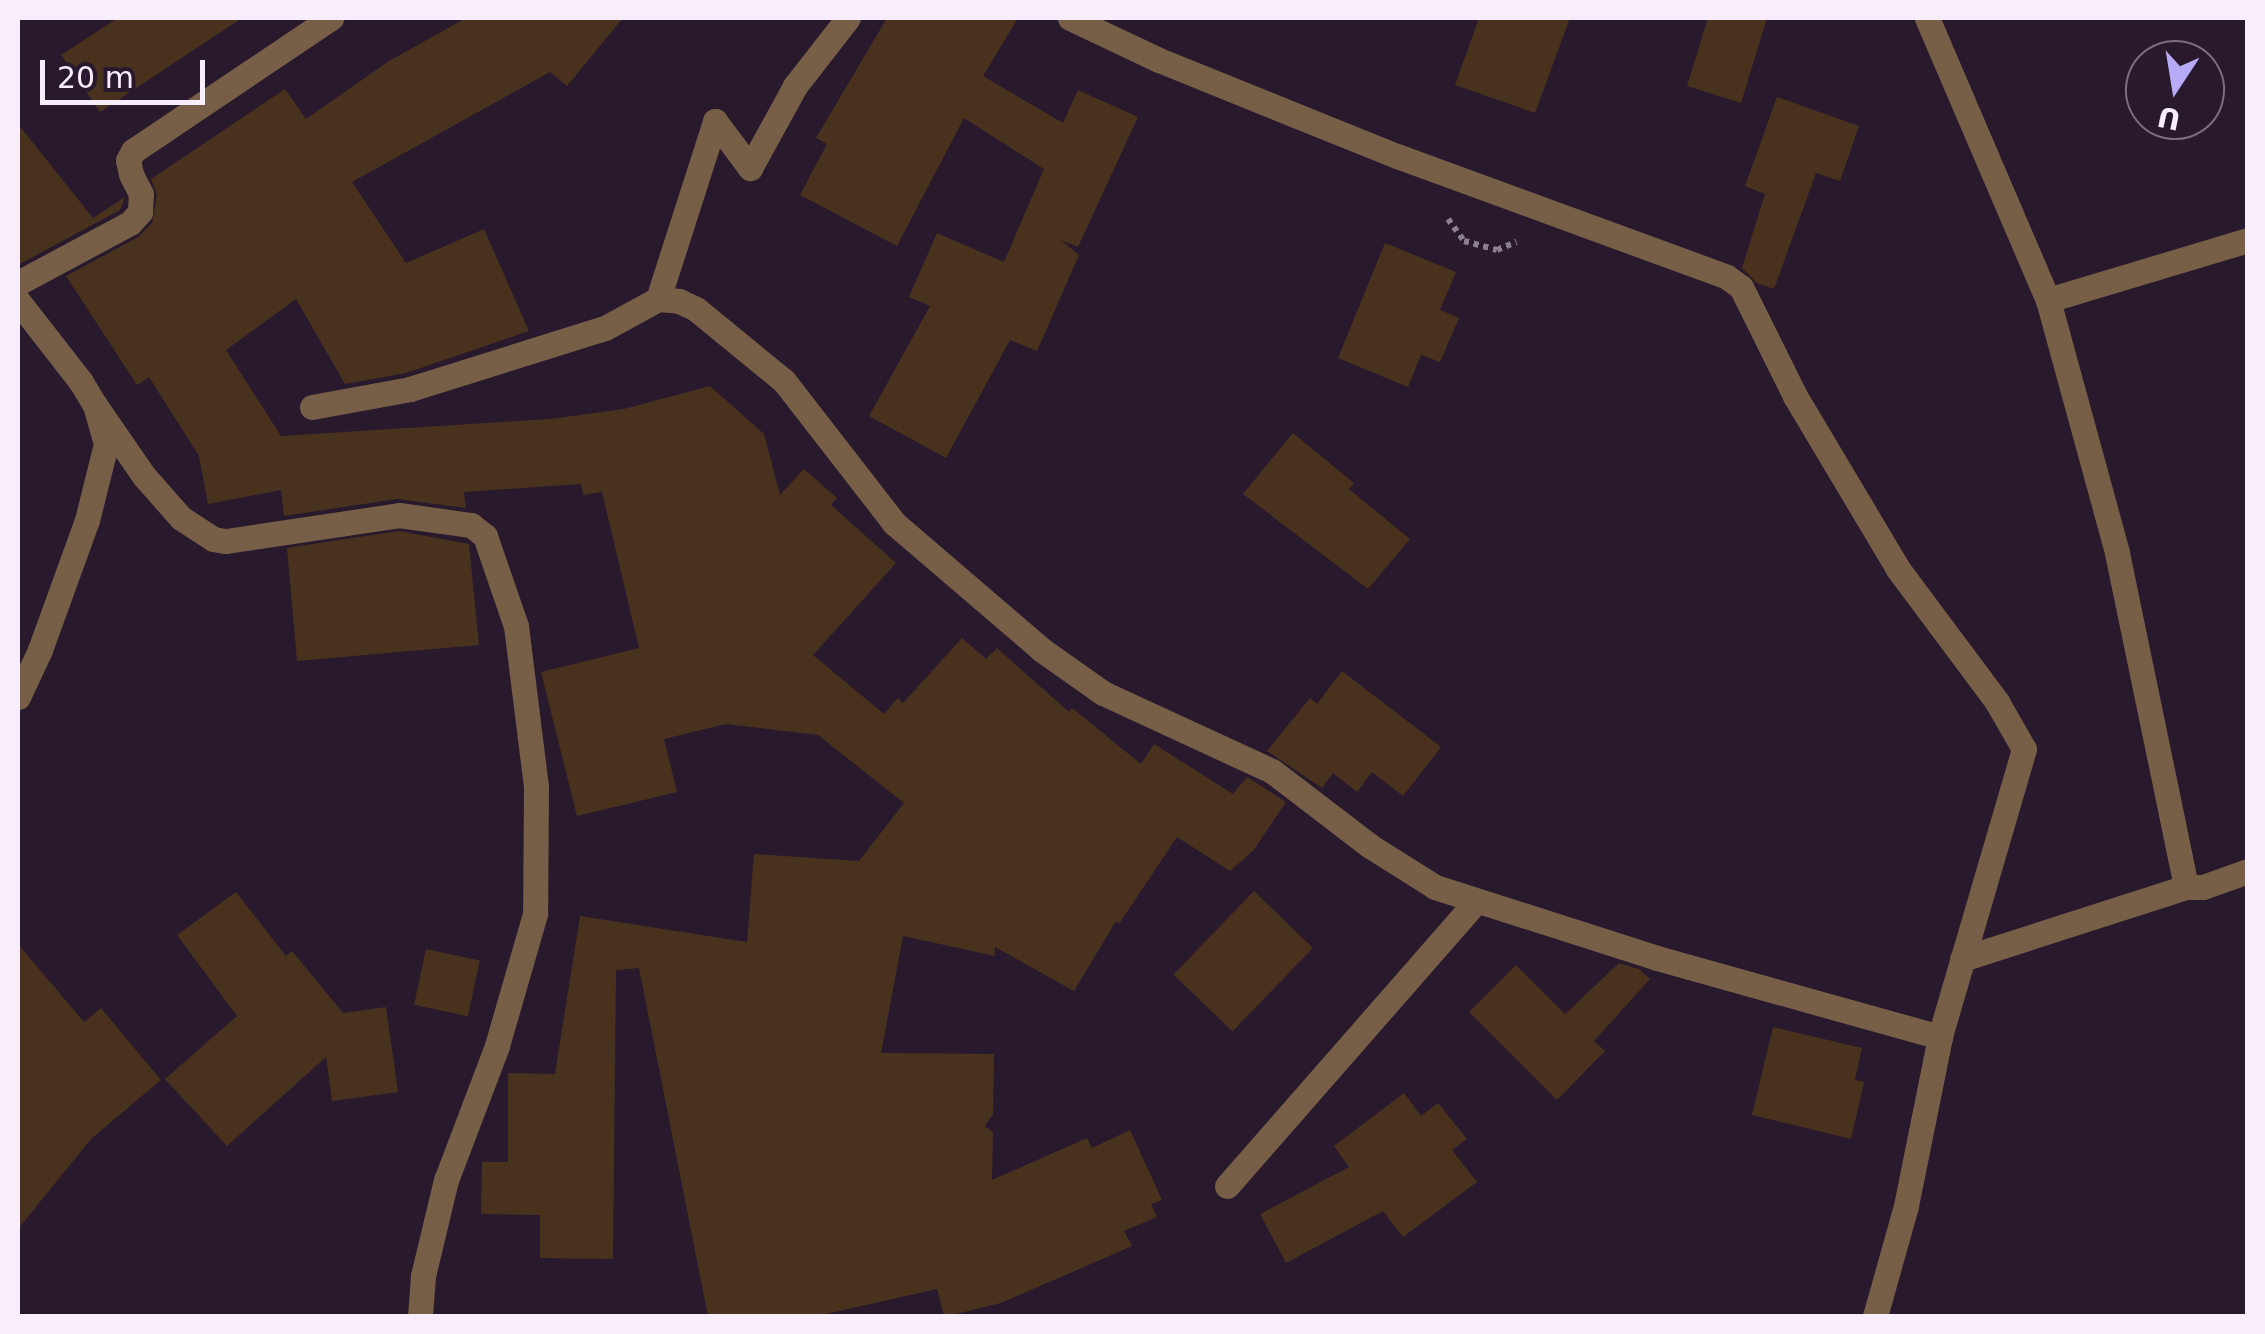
<!DOCTYPE html>
<style>
body{margin:0}
#map{position:relative;width:2265px;height:1334px;overflow:hidden;background:#28192d;font-family:"DejaVu Sans",sans-serif}
div>[style]{position:absolute}
[style*='--x']{left:calc(var(--x)*1px);top:calc(var(--y)*1px);width:calc(var(--w)*1px);rotate:calc(var(--a)*1deg)}
.building>*{inset:0;background:#48321e;transform-origin:0 0}
.path>*{height:6px;margin-top:-3px;transform-origin:0;background:repeating-linear-gradient(90deg,#8b7e8f 0 5px,transparent 0 10px)}
.minor>*{height:25px;margin:-12.5px;padding:0 12.5px;transform-origin:12.5px;border-radius:12.5px;background:#775f47}
span{translate:-50% -50%;white-space:nowrap;text-align:center;line-height:1.15;-webkit-text-stroke:9px #28192d;paint-order:stroke}
.frame{position:absolute;inset:0;border:20px solid #f8edfb;pointer-events:none}
.north{position:absolute;left:2125px;top:40px;width:100px;height:100px;box-sizing:border-box;background:#28192d;border:2px solid #7b6e7f;border-radius:50%;rotate:192deg;font-size:28px;font-weight:700;line-height:40px;text-align:center;color:#f8edfb}
.north::after{content:'';display:block;margin:auto;width:35px;height:45px;background:#b7abf8;clip-path:polygon(50% 0,100% 100%,50% 72%,0 100%)}
.scale{position:absolute;left:40px;top:60px;width:165px;height:45px;box-sizing:border-box;border:5px solid #f8edfb;border-top:0;padding-left:12px;font-size:30px;line-height:35px;white-space:nowrap;color:#f8edfb;-webkit-text-stroke:8px #28192d;paint-order:stroke}
</style>
<div id="map">
<div class="building">
<div style="clip-path:polygon(118px 18px,242px 18px,100px 112px,61px 55px)"></div>
<div style="clip-path:polygon(466px 18px,623px 18px,567px 86px,550px 72px,352px 182px,406px 263px,484px 229px,529px 331px,406px 373px,345px 384px,296px 299px,226px 350px,281px 436px,550px 419px,624px 409px,710px 386px,764px 434px,780px 495px,804px 469px,837px 498px,831px 505px,896px 563px,813px 655px,884px 714px,898px 698px,903px 703px,962px 638px,986px 659px,997px 648px,1069px 712px,1072px 708px,1141px 764px,1154px 744px,1233px 794px,1247px 777px,1286px 802px,1253px 851px,1230px 871px,1177px 837px,1119px 924px,1116px 921px,1074px 991px,995px 947px,995px 956px,903px 936px,881px 1053px,994px 1054px,993px 1114px,985px 1126px,993px 1132px,992px 1180px,1087px 1138px,1092px 1148px,1130px 1130px,1162px 1200px,1151px 1204px,1157px 1217px,1124px 1231px,1132px 1246px,1001px 1303px,948px 1316px,944px 1316px,937px 1289px,817px 1316px,708px 1316px,639px 968px,616px 970px,613px 1259px,540px 1258px,540px 1215px,481px 1214px,482px 1162px,508px 1162px,508px 1073px,555px 1074px,580px 916px,747px 942px,754px 854px,859px 861px,904px 803px,818px 735px,726px 724px,664px 739px,677px 792px,577px 816px,541px 672px,639px 648px,602px 492px,583px 495px,581px 484px,464px 492px,466px 508px,397px 499px,284px 516px,281px 490px,208px 504px,199px 456px,149px 377px,137px 385px,66px 276px,138px 237px,152px 223px,157px 195px,151px 179px,285px 89px,306px 119px,389px 61px)"></div>
<div style="clip-path:polygon(887px 18px,1018px 18px,983px 76px,1063px 123px,1078px 90px,1138px 117px,1078px 247px,1061px 240px,1079px 255px,1037px 351px,1010px 340px,946px 458px,869px 416px,930px 306px,909px 297px,937px 233px,1004px 262px,1044px 169px,964px 118px,897px 246px,800px 195px,827px 144px,816px 138px)"></div>
<div style="clip-path:polygon(1479px 18px,1570px 18px,1535px 113px,1455px 85px)"></div>
<div style="clip-path:polygon(1708px 18px,1767px 18px,1741px 103px,1687px 86px)"></div>
<div style="clip-path:polygon(1777px 97px,1859px 126px,1840px 181px,1816px 173px,1774px 289px,1757px 283px,1742px 268px,1765px 194px,1745px 186px)"></div>
<div style="clip-path:polygon(18px 124px,93px 218px,125px 197px,120px 210px,18px 265px)"></div>
<div style="clip-path:polygon(1385px 243px,1456px 272px,1440px 310px,1459px 318px,1440px 362px,1421px 355px,1408px 387px,1338px 358px)"></div>
<div style="clip-path:polygon(1293px 433px,1354px 483px,1349px 489px,1410px 539px,1368px 589px,1243px 494px)"></div>
<div style="clip-path:polygon(399px 531px,469px 544px,479px 645px,297px 661px,287px 548px)"></div>
<div style="clip-path:polygon(1342px 671px,1441px 747px,1403px 796px,1372px 772px,1357px 792px,1333px 773px,1322px 788px,1267px 751px,1310px 698px,1317px 704px)"></div>
<div style="left:1254px;top:891px;width:82px;height:116px;rotate:44deg"></div>
<div style="clip-path:polygon(236px 892px,286px 956px,292px 951px,343px 1013px,386px 1007px,398px 1092px,332px 1101px,326px 1057px,227px 1146px,165px 1079px,237px 1016px,177px 935px)"></div>
<div style="clip-path:polygon(18px 944px,84px 1022px,101px 1008px,161px 1080px,91px 1139px,18px 1229px)"></div>
<div style="left:426px;top:949px;width:55px;height:57px;rotate:12deg"></div>
<div style="clip-path:polygon(1619px 963px,1639px 969px,1650px 979px,1594px 1041px,1605px 1051px,1557px 1100px,1469px 1012px,1516px 965px,1565px 1014px)"></div>
<div style="clip-path:polygon(1773px 1027px,1862px 1048px,1855px 1080px,1864px 1082px,1851px 1139px,1752px 1115px)"></div>
<div style="clip-path:polygon(1404px 1093px,1421px 1116px,1438px 1103px,1467px 1139px,1452px 1150px,1477px 1182px,1403px 1237px,1383px 1211px,1286px 1263px,1260px 1214px,1349px 1167px,1334px 1146px)"></div>
</div>
<div class="path">
<div style="--x:1448;--y:219;--w:27;--a:54"></div>
<div style="--x:1464;--y:241;--w:34;--a:15"></div>
<div style="--x:1497;--y:250;--w:21;--a:-23"></div>
</div>
<div class="minor">
<div style="--x:1070;--y:18;--w:98;--a:25.3"></div>
<div style="--x:1159;--y:60;--w:257;--a:22"></div>
<div style="--x:1397;--y:156;--w:351;--a:20.1"></div>
<div style="--x:1727;--y:277;--w:17;--a:36"></div>
<div style="--x:1741;--y:287;--w:122;--a:63.6"></div>
<div style="--x:1795;--y:396;--w:201;--a:59.2"></div>
<div style="--x:1898;--y:569;--w:166;--a:53.3"></div>
<div style="--x:1997;--y:702;--w:54;--a:60.1"></div>
<div style="--x:2024;--y:749;--w:300;--a:106.3"></div>
<div style="--x:1940;--y:1037;--w:172;--a:101.4"></div>
<div style="--x:1906;--y:1206;--w:114;--a:105.7"></div>
<div style="--x:1927;--y:18;--w:307;--a:66.8"></div>
<div style="--x:2248;--y:240;--w:209;--a:163.3"></div>
<div style="--x:2048;--y:300;--w:262;--a:74.7"></div>
<div style="--x:2117;--y:553;--w:341;--a:78.3"></div>
<div style="--x:2186;--y:887;--w:17;--a:0"></div>
<div style="--x:2203;--y:887;--w:48;--a:-19.6"></div>
<div style="--x:18;--y:283;--w:127;--a:-28.2"></div>
<div style="--x:130;--y:223;--w:15;--a:-48"></div>
<div style="--x:140;--y:212;--w:18;--a:-87"></div>
<div style="--x:141;--y:194;--w:22;--a:-117"></div>
<div style="--x:131;--y:174;--w:14;--a:-102"></div>
<div style="--x:128;--y:160;--w:10;--a:-61"></div>
<div style="--x:133;--y:151;--w:239;--a:-33.9"></div>
<div style="--x:658;--y:299;--w:187;--a:-72.2"></div>
<div style="--x:715;--y:121;--w:59;--a:53.3"></div>
<div style="--x:750;--y:168;--w:94;--a:-61.2"></div>
<div style="--x:795;--y:86;--w:86;--a:-52.1"></div>
<div style="--x:18;--y:301;--w:103;--a:52.1"></div>
<div style="--x:81;--y:382;--w:27;--a:59"></div>
<div style="--x:95;--y:405;--w:41;--a:74.2"></div>
<div style="--x:106;--y:444;--w:78;--a:104"></div>
<div style="--x:87;--y:520;--w:138;--a:109.9"></div>
<div style="--x:40;--y:650;--w:52;--a:115.1"></div>
<div style="--x:95;--y:405;--w:86;--a:55.4"></div>
<div style="--x:144;--y:476;--w:56;--a:48.6"></div>
<div style="--x:181;--y:518;--w:38;--a:33"></div>
<div style="--x:213;--y:539;--w:13;--a:9"></div>
<div style="--x:226;--y:541;--w:175;--a:-8.5"></div>
<div style="--x:399;--y:515;--w:73;--a:7.9"></div>
<div style="--x:471;--y:525;--w:18;--a:38"></div>
<div style="--x:485;--y:536;--w:95;--a:71"></div>
<div style="--x:516;--y:626;--w:161;--a:82.9"></div>
<div style="--x:536;--y:786;--w:128;--a:90.4"></div>
<div style="--x:535;--y:914;--w:137;--a:106.1"></div>
<div style="--x:497;--y:1046;--w:143;--a:110.8"></div>
<div style="--x:446;--y:1180;--w:99;--a:103.5"></div>
<div style="--x:423;--y:1276;--w:40;--a:94.3"></div>
<div style="--x:312;--y:407;--w:100;--a:-10.4"></div>
<div style="--x:410;--y:389;--w:204;--a:-17.4"></div>
<div style="--x:605;--y:328;--w:60;--a:-28.7"></div>
<div style="--x:658;--y:299;--w:21;--a:5"></div>
<div style="--x:679;--y:301;--w:19;--a:25"></div>
<div style="--x:696;--y:309;--w:114;--a:39.3"></div>
<div style="--x:784;--y:381;--w:180;--a:52.2"></div>
<div style="--x:894;--y:523;--w:195;--a:40.6"></div>
<div style="--x:1042;--y:650;--w:75;--a:35.2"></div>
<div style="--x:1103;--y:693;--w:186;--a:24.8"></div>
<div style="--x:1272;--y:771;--w:123;--a:37.4"></div>
<div style="--x:1370;--y:846;--w:77;--a:32.2"></div>
<div style="--x:1435;--y:887;--w:233;--a:17.7"></div>
<div style="--x:1657;--y:958;--w:294;--a:15.6"></div>
<div style="--x:1962;--y:959;--w:235;--a:-17.8"></div>
<div style="--x:1227;--y:1186;--w:378;--a:-48.8"></div>
</div>
<div class="frame"></div>
<div class="north">U</div>
<div class="scale">20 m</div>
</div>
